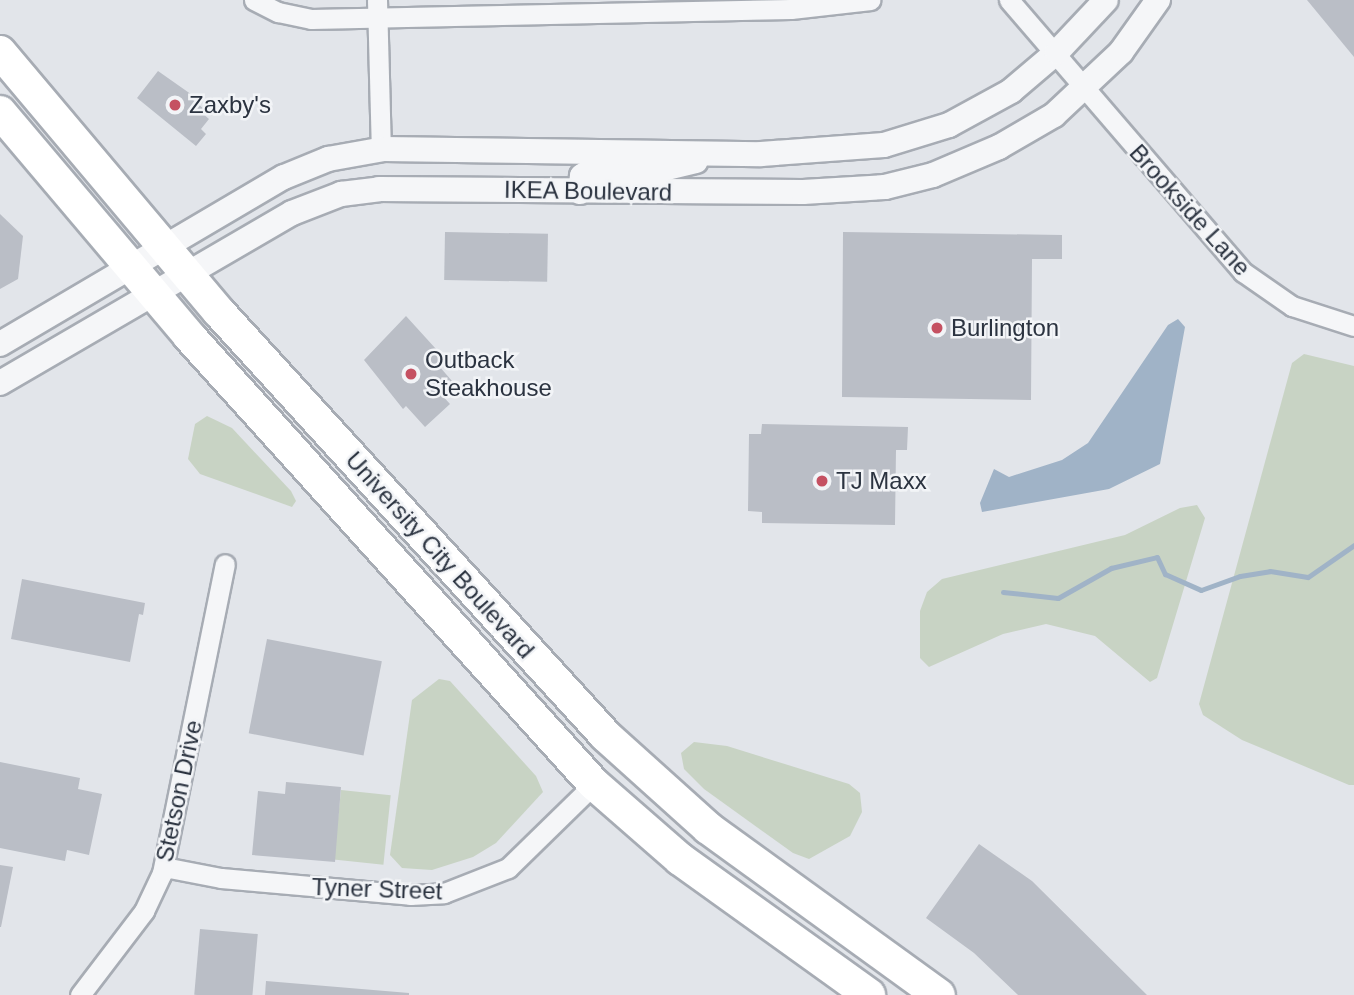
<!DOCTYPE html>
<style>
body{margin:0}
#map{position:relative;width:1354px;height:995px;overflow:hidden;background:#e2e5ea;font-family:Helvetica,sans-serif}
div>[style]{position:absolute}
[style*='--x']{left:calc(var(--x)*1px);top:calc(var(--y)*1px);width:calc(var(--w)*1px);rotate:calc(var(--a)*1deg)}
.green>*{inset:0;background:#c8d3c4;transform-origin:0 0}
.water>*{inset:0;background:#a0b3c7}
.stream>*{height:5px;margin:-2.5px;padding:0 2.5px;transform-origin:2.5px;border-radius:2.5px;background:#a0b3c7}
.building>*{inset:0;background:#babec6;transform-origin:0 0}
.roads{filter:drop-shadow(2px 0 #a7acb4) drop-shadow(-2px 0 #a7acb4) drop-shadow(0 2px #a7acb4) drop-shadow(0 -2px #a7acb4)}
.minor>*{height:19px;margin:-9.5px;padding:0 9.5px;transform-origin:9.5px;border-radius:9.5px;background:#f5f6f8}
.tertiary>*{height:24px;margin:-12px;padding:0 12px;transform-origin:12px;border-radius:12px;background:#f5f6f8}
.primary>*{height:32px;margin:-16px;padding:0 16px;transform-origin:16px;border-radius:16px;background:#fff}
.dots>*{width:19px;height:19px;translate:-50% -50%;box-sizing:border-box;border:4px solid #f2f4f7;border-radius:50%}
span{translate:-50% -50%;white-space:nowrap;text-align:center;line-height:1.15;-webkit-text-stroke:5px #f2f4f7;paint-order:stroke}
.poi-label{font-size:24px;color:#2b3340}
.left{translate:0 -50%;text-align:left}
.street-label{font-size:24px;color:#2b3340}
</style>
<div id="map">
<div class="green">
<div style="clip-path:polygon(1304px 354px,1354px 366px,1354px 785px,1349px 785px,1242px 740px,1203px 715px,1199px 704px,1292px 363px)"></div>
<div style="clip-path:polygon(207px 416px,232px 428px,291px 491px,296px 501px,292px 507px,200px 474px,188px 459px,195px 424px)"></div>
<div style="clip-path:polygon(1197px 505px,1205px 518px,1157px 678px,1150px 682px,1095px 636px,1046px 624px,1003px 634px,929px 667px,920px 658px,920px 611px,927px 592px,942px 579px,1125px 535px,1180px 508px)"></div>
<div style="clip-path:polygon(439px 679px,450px 681px,536px 776px,543px 792px,496px 843px,473px 857px,432px 870px,402px 868px,390px 855px,412px 700px)"></div>
<div style="clip-path:polygon(694px 742px,727px 746px,849px 784px,860px 793px,862px 812px,850px 836px,809px 859px,793px 853px,704px 789px,684px 769px,681px 753px)"></div>
<div style="left:341px;top:790px;width:50px;height:70px;rotate:6deg"></div>
</div>
<div class="water">
<div style="clip-path:polygon(1178px 319px,1185px 327px,1160px 464px,1109px 489px,982px 512px,980px 503px,994px 469px,1009px 477px,1062px 460px,1088px 443px,1168px 325px)"></div>
</div>
<div class="stream">
<div style="--x:1003;--y:592;--w:55;--a:6.2"></div>
<div style="--x:1058;--y:598;--w:61;--a:-29.5"></div>
<div style="--x:1111;--y:568;--w:47;--a:-13.4"></div>
<div style="--x:1157;--y:557;--w:19;--a:65"></div>
<div style="--x:1165;--y:574;--w:39;--a:24"></div>
<div style="--x:1201;--y:590;--w:41;--a:-19.7"></div>
<div style="--x:1240;--y:576;--w:30;--a:-9"></div>
<div style="--x:1270;--y:571;--w:38;--a:9"></div>
<div style="--x:1308;--y:577;--w:56;--a:-34.8"></div>
</div>
<div class="building">
<div style="clip-path:polygon(1307px 0,1354px 0,1354px 57px)"></div>
<div style="clip-path:polygon(158px 71px,195px 97px,193px 100px,204px 109px,202px 113px,209px 119px,201px 129px,206px 134px,196px 146px,137px 98px)"></div>
<div style="clip-path:polygon(0 214px,23px 236px,18px 279px,0 289px)"></div>
<div style="left:445px;top:232px;width:103px;height:48px;rotate:1deg"></div>
<div style="clip-path:polygon(843px 232px,1062px 235px,1062px 259px,1032px 259px,1031px 400px,842px 397px)"></div>
<div style="clip-path:polygon(406px 316px,446px 360px,439px 366px,452px 381px,439px 392px,450px 404px,425px 427px,406px 406px,403px 409px,364px 360px)"></div>
<div style="clip-path:polygon(762px 424px,908px 427px,907px 450px,896px 450px,895px 525px,762px 523px,762px 512px,748px 511px,749px 434px,761px 434px)"></div>
<div style="clip-path:polygon(22px 579px,145px 603px,143px 615px,139px 614px,130px 662px,11px 639px)"></div>
<div style="left:267px;top:639px;width:117px;height:96px;rotate:11deg"></div>
<div style="clip-path:polygon(0 762px,80px 778px,78px 789px,102px 794px,89px 855px,67px 850px,65px 861px,0 848px)"></div>
<div style="clip-path:polygon(286px 782px,341px 787px,335px 862px,252px 855px,258px 791px,285px 794px)"></div>
<div style="clip-path:polygon(979px 844px,1032px 881px,1147px 995px,1018px 995px,974px 953px,926px 918px)"></div>
<div style="clip-path:polygon(0 865px,13px 867px,1px 927px,0 927px)"></div>
<div style="left:200px;top:929px;width:58px;height:66px;rotate:5deg"></div>
<div style="clip-path:polygon(266px 981px,409px 993px,409px 995px,265px 995px)"></div>
</div>
<div class="roads">
<div class="minor">
<div style="--x:254;--y:0;--w:27;--a:27"></div>
<div style="--x:278;--y:12;--w:34;--a:12"></div>
<div style="--x:311;--y:19;--w:480;--a:-1.2"></div>
<div style="--x:791;--y:9;--w:80;--a:-6.5"></div>
<div style="--x:377;--y:0;--w:150;--a:88.5"></div>
<div style="--x:1009;--y:0;--w:359;--a:49.3"></div>
<div style="--x:1243;--y:272;--w:60;--a:34.8"></div>
<div style="--x:1292;--y:306;--w:65;--a:17.9"></div>
<div style="--x:164;--y:867;--w:58;--a:10.9"></div>
<div style="--x:221;--y:878;--w:190;--a:5.1"></div>
<div style="--x:410;--y:895;--w:34;--a:-3"></div>
<div style="--x:444;--y:893;--w:69;--a:-21.3"></div>
<div style="--x:508;--y:868;--w:120;--a:-44.3"></div>
<div style="--x:80;--y:995;--w:106;--a:-52.7"></div>
<div style="--x:144;--y:911;--w:42;--a:-64.7"></div>
<div style="--x:162;--y:873;--w:315;--a:-78.5"></div>
</div>
<div class="tertiary">
<div style="--x:580;--y:192;--w:16;--a:-83"></div>
<div style="--x:582;--y:176;--w:9;--a:-32"></div>
<div style="--x:590;--y:171;--w:60;--a:1"></div>
<div style="--x:650;--y:172;--w:47;--a:-13.4"></div>
<div style="--x:0;--y:344;--w:329;--a:-30.5"></div>
<div style="--x:284;--y:177;--w:48;--a:-22.2"></div>
<div style="--x:328;--y:159;--w:57;--a:-10.1"></div>
<div style="--x:384;--y:149;--w:377;--a:0.8"></div>
<div style="--x:761;--y:154;--w:123;--a:-4.2"></div>
<div style="--x:884;--y:145;--w:68;--a:-17.1"></div>
<div style="--x:949;--y:125;--w:71;--a:-28.7"></div>
<div style="--x:1011;--y:91;--w:60;--a:-40.3"></div>
<div style="--x:1057;--y:52;--w:71;--a:-46.7"></div>
<div style="--x:0;--y:383;--w:338;--a:-30.2"></div>
<div style="--x:292;--y:213;--w:53;--a:-21.2"></div>
<div style="--x:341;--y:194;--w:38;--a:-7"></div>
<div style="--x:379;--y:189;--w:424;--a:0.4"></div>
<div style="--x:803;--y:192;--w:82;--a:-3.5"></div>
<div style="--x:885;--y:187;--w:49;--a:-14"></div>
<div style="--x:933;--y:175;--w:72;--a:-23"></div>
<div style="--x:999;--y:147;--w:64;--a:-30.2"></div>
<div style="--x:1054;--y:115;--w:92;--a:-43.2"></div>
<div style="--x:1121;--y:52;--w:64;--a:-54.6"></div>
</div>
<div class="primary">
<div style="--x:0;--y:52;--w:340;--a:49.9"></div>
<div style="--x:219;--y:312;--w:574;--a:47.61"></div>
<div style="--x:606;--y:736;--w:137;--a:42"></div>
<div style="--x:708;--y:828;--w:285;--a:35.9"></div>
<div style="--x:0;--y:112;--w:293;--a:49.8"></div>
<div style="--x:189;--y:336;--w:604;--a:47.89"></div>
<div style="--x:594;--y:784;--w:114;--a:41.1"></div>
<div style="--x:680;--y:859;--w:233;--a:35.7"></div>
</div>
</div>
<div class="dots">
<div style="left:175px;top:105px;background:#c55162"></div>
<div style="left:937px;top:328px;background:#c55162"></div>
<div style="left:411px;top:374px;background:#c55162"></div>
<div style="left:822px;top:481px;background:#c55162"></div>
</div>
<div class="poi-label">
<span class="left" style="left:189px;top:105px">Zaxby's</span>
<span class="left" style="left:951px;top:328px">Burlington</span>
<span class="left" style="left:425px;top:374px">Outback<br>Steakhouse</span>
<span class="left" style="left:836px;top:481px">TJ Maxx</span>
</div>
<div class="street-label">
<span style="left:588px;top:191px;rotate:1deg">IKEA Boulevard</span>
<span style="left:1190px;top:210px;rotate:48deg">Brookside Lane</span>
<span style="left:440px;top:555px;rotate:48deg">University City Boulevard</span>
<span style="left:179px;top:791px;rotate:-78deg">Stetson Drive</span>
<span style="left:377px;top:889px;rotate:2deg">Tyner Street</span>
</div>
</div>
